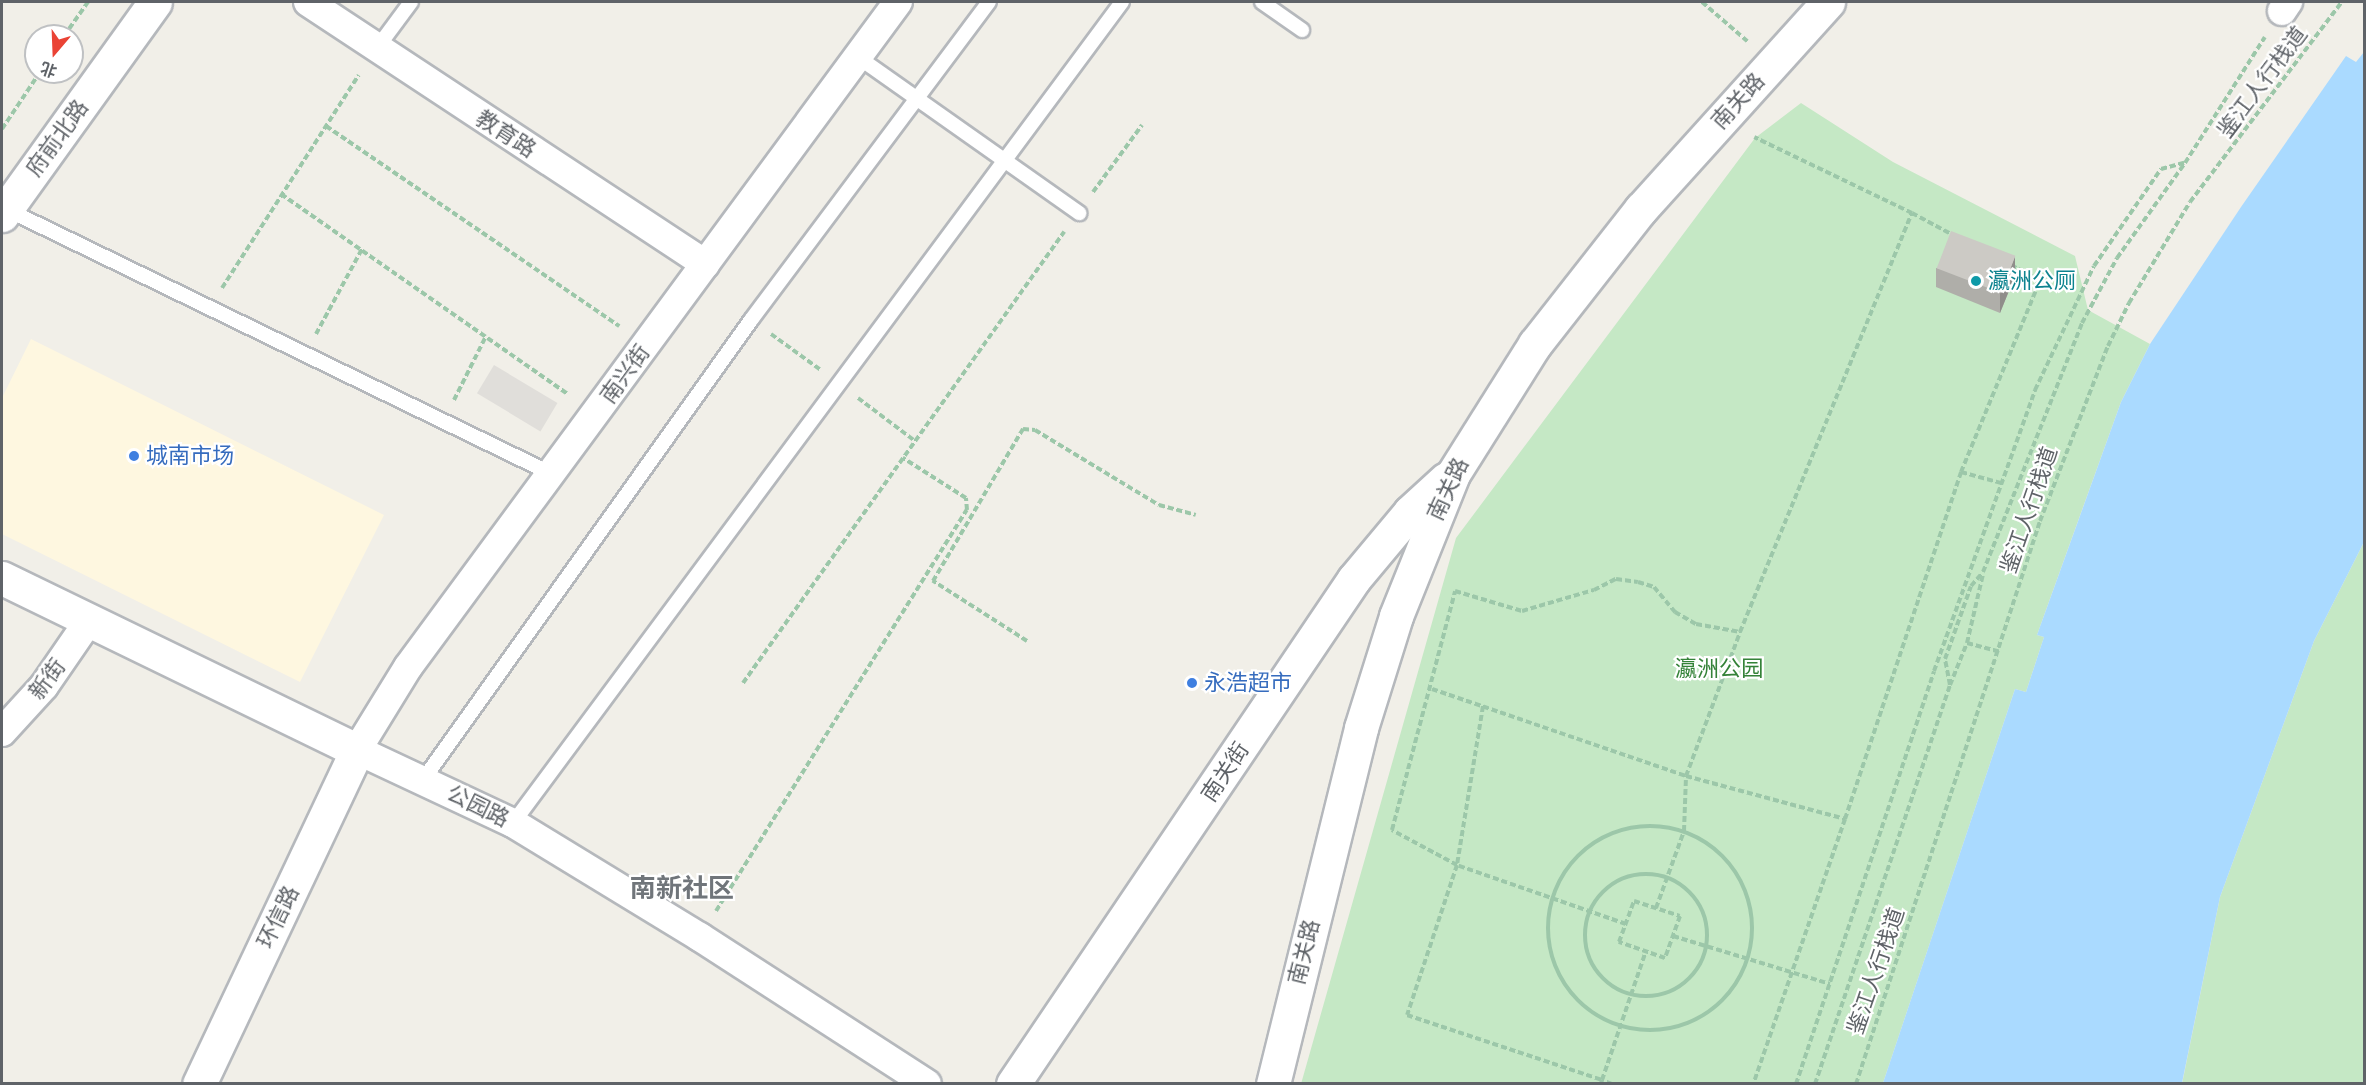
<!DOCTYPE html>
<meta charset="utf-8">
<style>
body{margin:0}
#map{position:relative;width:2366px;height:1085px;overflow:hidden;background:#f1efe8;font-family:Jost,"Noto Sans SC",sans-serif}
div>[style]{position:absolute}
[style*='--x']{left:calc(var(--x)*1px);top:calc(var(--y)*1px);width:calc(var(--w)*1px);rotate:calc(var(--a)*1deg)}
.commercial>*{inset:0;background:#fef7e0}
.industrial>*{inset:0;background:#e0deda;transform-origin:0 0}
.green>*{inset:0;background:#c5e8c5}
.water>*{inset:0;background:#aadaff}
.path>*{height:4px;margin-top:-2px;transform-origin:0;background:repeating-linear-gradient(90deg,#9cc7a9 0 6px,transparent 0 9px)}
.path>.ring{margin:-2px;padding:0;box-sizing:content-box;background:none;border:4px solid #9cc7a9;border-radius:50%}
.roads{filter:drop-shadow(2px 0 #b5b8bc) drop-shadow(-2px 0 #b5b8bc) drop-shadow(0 2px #b5b8bc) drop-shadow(0 -2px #b5b8bc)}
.lane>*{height:14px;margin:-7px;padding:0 7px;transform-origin:7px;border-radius:7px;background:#fff}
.street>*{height:28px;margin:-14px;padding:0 14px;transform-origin:14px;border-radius:14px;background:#fff}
.secondary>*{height:33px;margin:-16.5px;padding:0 16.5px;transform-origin:16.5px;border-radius:16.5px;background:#fff}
.wall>*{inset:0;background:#afaea9}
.shaded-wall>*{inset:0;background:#8f8d8a}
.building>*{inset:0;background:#cccac5;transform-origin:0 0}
.dots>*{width:16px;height:16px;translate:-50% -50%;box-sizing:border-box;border:3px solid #fff;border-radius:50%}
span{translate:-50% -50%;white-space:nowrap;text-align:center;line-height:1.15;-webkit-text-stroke:4.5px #fff;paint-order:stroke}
.street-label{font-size:22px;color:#5f6368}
.culture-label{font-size:22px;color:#0d838f}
.left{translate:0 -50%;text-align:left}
.shop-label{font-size:22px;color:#366cbe}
.park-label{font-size:22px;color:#348238}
.quarter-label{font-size:26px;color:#70757a;font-weight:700}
.frame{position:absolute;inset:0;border:3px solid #5f6368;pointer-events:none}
.north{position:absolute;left:24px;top:24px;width:60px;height:60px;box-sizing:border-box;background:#fff;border:2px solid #bfc1c3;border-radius:50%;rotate:199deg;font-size:16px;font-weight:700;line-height:24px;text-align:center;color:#5f6368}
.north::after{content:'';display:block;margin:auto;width:21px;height:27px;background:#ea4335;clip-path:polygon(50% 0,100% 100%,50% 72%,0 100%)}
</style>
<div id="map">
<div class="commercial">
<div style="clip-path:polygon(31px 339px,384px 515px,300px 682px,2px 534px,2px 398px)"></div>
</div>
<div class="industrial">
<div style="left:494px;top:365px;width:74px;height:33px;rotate:31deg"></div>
</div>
<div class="green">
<div style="clip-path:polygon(1801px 103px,1893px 162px,2075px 256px,2088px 310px,2150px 344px,2121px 402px,2069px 546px,2037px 635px,2044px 637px,2026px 692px,2015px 689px,1883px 1083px,1301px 1084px,1456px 538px,1755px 138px)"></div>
<div style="clip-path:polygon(2364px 542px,2364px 1083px,2182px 1084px,2220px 897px,2314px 641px)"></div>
</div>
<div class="water">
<div style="clip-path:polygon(2364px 52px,2364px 542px,2314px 641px,2220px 897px,2182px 1083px,1883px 1083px,2015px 689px,2026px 692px,2044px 637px,2037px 635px,2121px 402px,2150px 344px,2241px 207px,2346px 56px,2356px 62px)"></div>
</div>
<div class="path">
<div style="--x:1702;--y:2;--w:60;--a:40.9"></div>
<div style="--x:64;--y:36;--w:42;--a:-54.8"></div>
<div style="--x:326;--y:126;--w:355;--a:34.3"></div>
<div style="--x:2;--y:129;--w:69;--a:-56.3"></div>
<div style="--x:1093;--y:192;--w:83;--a:-53.8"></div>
<div style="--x:281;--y:194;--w:350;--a:34.9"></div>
<div style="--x:1912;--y:213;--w:47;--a:28.2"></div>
<div style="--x:222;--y:288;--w:253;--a:-57.3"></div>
<div style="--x:316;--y:334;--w:97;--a:-61.6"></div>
<div style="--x:771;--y:334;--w:62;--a:35.8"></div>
<div style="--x:858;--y:398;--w:71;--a:37"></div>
<div style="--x:454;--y:400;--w:72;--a:-63.4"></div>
<div style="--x:1961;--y:472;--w:41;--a:15.4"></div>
<div style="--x:1027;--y:641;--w:112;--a:-147.4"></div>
<div style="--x:933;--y:581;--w:177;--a:-59.4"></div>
<div style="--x:1023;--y:429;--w:12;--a:5"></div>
<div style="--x:1035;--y:430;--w:145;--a:31.2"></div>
<div style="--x:1159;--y:505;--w:38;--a:15"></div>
<div style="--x:1967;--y:643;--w:71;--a:-76.9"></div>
<div style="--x:743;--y:683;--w:554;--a:-54.56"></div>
<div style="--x:1950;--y:685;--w:45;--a:-68"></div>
<div style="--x:1967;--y:643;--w:34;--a:15"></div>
<div style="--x:1432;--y:689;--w:268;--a:18.9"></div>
<div style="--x:1686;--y:776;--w:165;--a:15.1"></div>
<div style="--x:1845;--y:819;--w:281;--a:109.1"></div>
<div style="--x:1483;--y:706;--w:161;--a:99.3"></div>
<div style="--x:1457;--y:865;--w:158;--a:108.4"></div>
<div style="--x:1407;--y:1015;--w:206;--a:18.4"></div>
<div style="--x:1602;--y:1080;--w:4;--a:104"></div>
<div style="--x:1845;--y:819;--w:366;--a:-71.5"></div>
<div style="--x:1961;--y:472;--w:208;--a:-67.6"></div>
<div style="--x:2040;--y:280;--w:30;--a:-153"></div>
<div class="ring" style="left:1548px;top:826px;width:200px;height:200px"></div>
<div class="ring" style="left:1585px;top:874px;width:118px;height:118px"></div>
<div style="--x:1634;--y:901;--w:48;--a:18.1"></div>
<div style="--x:1680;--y:916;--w:45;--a:109.7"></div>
<div style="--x:1665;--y:958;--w:49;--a:-160.8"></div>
<div style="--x:1619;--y:942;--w:44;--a:-69.9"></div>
<div style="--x:1656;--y:908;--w:82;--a:-70"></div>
<div style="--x:1684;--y:831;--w:55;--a:-87.9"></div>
<div style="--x:1686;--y:776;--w:154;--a:-69.4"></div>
<div style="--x:1740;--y:632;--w:453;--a:-67.7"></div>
<div style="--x:1912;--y:213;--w:175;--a:-154.3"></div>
<div style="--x:716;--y:911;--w:473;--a:-58"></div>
<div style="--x:967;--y:510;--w:12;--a:-95"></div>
<div style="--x:966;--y:498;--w:75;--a:-147.6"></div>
<div style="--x:1626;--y:924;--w:179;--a:-160.8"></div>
<div style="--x:1457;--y:865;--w:74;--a:-151.7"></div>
<div style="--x:1392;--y:830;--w:247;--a:-75.2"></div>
<div style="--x:1455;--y:591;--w:70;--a:16.6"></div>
<div style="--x:1522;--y:611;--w:75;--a:-16.3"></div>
<div style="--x:1594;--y:590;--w:25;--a:-27"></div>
<div style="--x:1616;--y:579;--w:22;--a:8"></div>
<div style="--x:1638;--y:582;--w:17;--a:17"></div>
<div style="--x:1654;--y:587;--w:33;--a:50"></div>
<div style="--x:1675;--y:612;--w:24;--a:30"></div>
<div style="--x:1696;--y:624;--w:45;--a:10.3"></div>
<div style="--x:1673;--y:936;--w:164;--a:17"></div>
<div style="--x:1612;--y:1084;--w:11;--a:-158"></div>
<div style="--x:1602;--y:1080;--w:136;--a:-71.2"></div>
<div style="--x:1796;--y:1084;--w:435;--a:-71.5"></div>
<div style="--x:1934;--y:671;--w:299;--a:-70.2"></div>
<div style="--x:2035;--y:390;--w:137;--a:-64.6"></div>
<div style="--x:2094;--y:266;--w:118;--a:-55.4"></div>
<div style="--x:2161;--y:169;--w:24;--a:-15"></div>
<div style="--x:1815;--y:1084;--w:421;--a:-71.3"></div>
<div style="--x:1950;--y:685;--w:26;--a:-101"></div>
<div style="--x:1945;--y:659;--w:77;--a:-70.4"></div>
<div style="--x:1971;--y:586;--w:18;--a:-49"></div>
<div style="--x:1983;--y:572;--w:268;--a:-68.3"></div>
<div style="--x:2082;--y:323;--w:74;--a:-61.7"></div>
<div style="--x:2117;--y:258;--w:117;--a:-54.4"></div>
<div style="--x:2185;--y:163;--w:149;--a:-57.6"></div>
<div style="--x:1856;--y:1084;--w:592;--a:-71.9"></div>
<div style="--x:2040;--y:521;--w:188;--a:-68.8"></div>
<div style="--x:2108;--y:346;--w:48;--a:-64"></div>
<div style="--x:2129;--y:303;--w:118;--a:-58.9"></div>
<div style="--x:2190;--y:202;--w:251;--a:-52.8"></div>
</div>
<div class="roads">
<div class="lane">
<div style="--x:1262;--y:2;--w:49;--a:35"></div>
<div style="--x:377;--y:48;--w:57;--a:-53.5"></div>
<div style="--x:858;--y:57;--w:271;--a:35.2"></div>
<div style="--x:6;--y:209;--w:607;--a:25.89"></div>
<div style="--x:423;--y:780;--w:565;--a:-54.51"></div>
<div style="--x:751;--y:320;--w:397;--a:-53.2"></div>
<div style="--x:513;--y:823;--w:1022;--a:-53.43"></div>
</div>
<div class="street">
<div style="--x:308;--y:2;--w:476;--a:33.4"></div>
<div style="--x:898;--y:2;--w:826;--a:126.38"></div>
<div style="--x:408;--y:667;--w:97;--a:121.6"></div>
<div style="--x:357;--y:750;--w:172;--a:25.1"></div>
<div style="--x:513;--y:823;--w:219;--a:31.4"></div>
<div style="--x:700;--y:937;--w:270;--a:32.9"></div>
<div style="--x:2282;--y:11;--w:11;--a:-56"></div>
<div style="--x:2;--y:732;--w:62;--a:-47.6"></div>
<div style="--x:44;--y:686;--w:78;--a:-55.5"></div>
</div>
<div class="secondary">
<div style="--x:2;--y:215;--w:262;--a:-54.3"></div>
<div style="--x:2;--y:578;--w:394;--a:25.9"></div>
<div style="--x:357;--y:750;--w:369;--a:115.3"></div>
<div style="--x:1013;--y:1084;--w:609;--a:-55.97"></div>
<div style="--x:1354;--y:579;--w:87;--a:-50.1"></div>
<div style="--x:1410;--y:512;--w:49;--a:-42.5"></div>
<div style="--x:1273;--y:1084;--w:367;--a:-76.1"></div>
<div style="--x:1361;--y:728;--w:117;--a:-72.6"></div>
<div style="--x:1396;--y:616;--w:153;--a:-68.1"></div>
<div style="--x:1453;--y:474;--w:154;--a:-57.8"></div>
<div style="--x:1535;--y:344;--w:172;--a:-51.9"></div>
<div style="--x:1641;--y:209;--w:279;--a:-47.9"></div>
</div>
</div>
<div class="wall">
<div style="clip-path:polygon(1936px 268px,2015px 276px,2000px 313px,1936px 287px)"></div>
</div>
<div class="shaded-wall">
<div style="clip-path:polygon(2015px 256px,2015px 276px,2000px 313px,2000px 294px)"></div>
</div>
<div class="building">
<div style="left:1951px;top:231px;width:69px;height:40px;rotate:21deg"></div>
</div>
<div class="dots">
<div style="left:1976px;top:281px;background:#0f9aa8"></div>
<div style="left:134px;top:456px;background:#3f7fe0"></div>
<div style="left:1192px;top:683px;background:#3f7fe0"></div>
</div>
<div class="street-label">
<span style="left:2262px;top:82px;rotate:-53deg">鉴江人行栈道</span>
<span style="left:1738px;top:101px;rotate:-48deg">南关路</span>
<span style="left:506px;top:134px;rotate:33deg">教育路</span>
<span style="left:57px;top:138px;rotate:-54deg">府前北路</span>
<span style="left:625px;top:374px;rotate:-54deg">南兴街</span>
<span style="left:1448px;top:489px;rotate:-65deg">南关路</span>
<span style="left:2029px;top:510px;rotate:-71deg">鉴江人行栈道</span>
<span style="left:47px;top:679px;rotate:-53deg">新街</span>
<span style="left:1225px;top:772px;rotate:-56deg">南关街</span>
<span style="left:478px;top:806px;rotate:26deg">公园路</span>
<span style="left:278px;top:917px;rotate:-64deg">环信路</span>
<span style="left:1304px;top:952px;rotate:-76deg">南关路</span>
<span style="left:1876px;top:971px;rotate:-71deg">鉴江人行栈道</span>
</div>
<div class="culture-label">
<span class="left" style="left:1988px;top:281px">瀛洲公厕</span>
</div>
<div class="shop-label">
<span class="left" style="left:146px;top:456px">城南市场</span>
<span class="left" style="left:1204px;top:683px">永浩超市</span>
</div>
<div class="park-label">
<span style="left:1719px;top:669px">瀛洲公园</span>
</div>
<div class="quarter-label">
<span style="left:682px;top:889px">南新社区</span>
</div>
<div class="frame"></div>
<div class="north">北</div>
</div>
